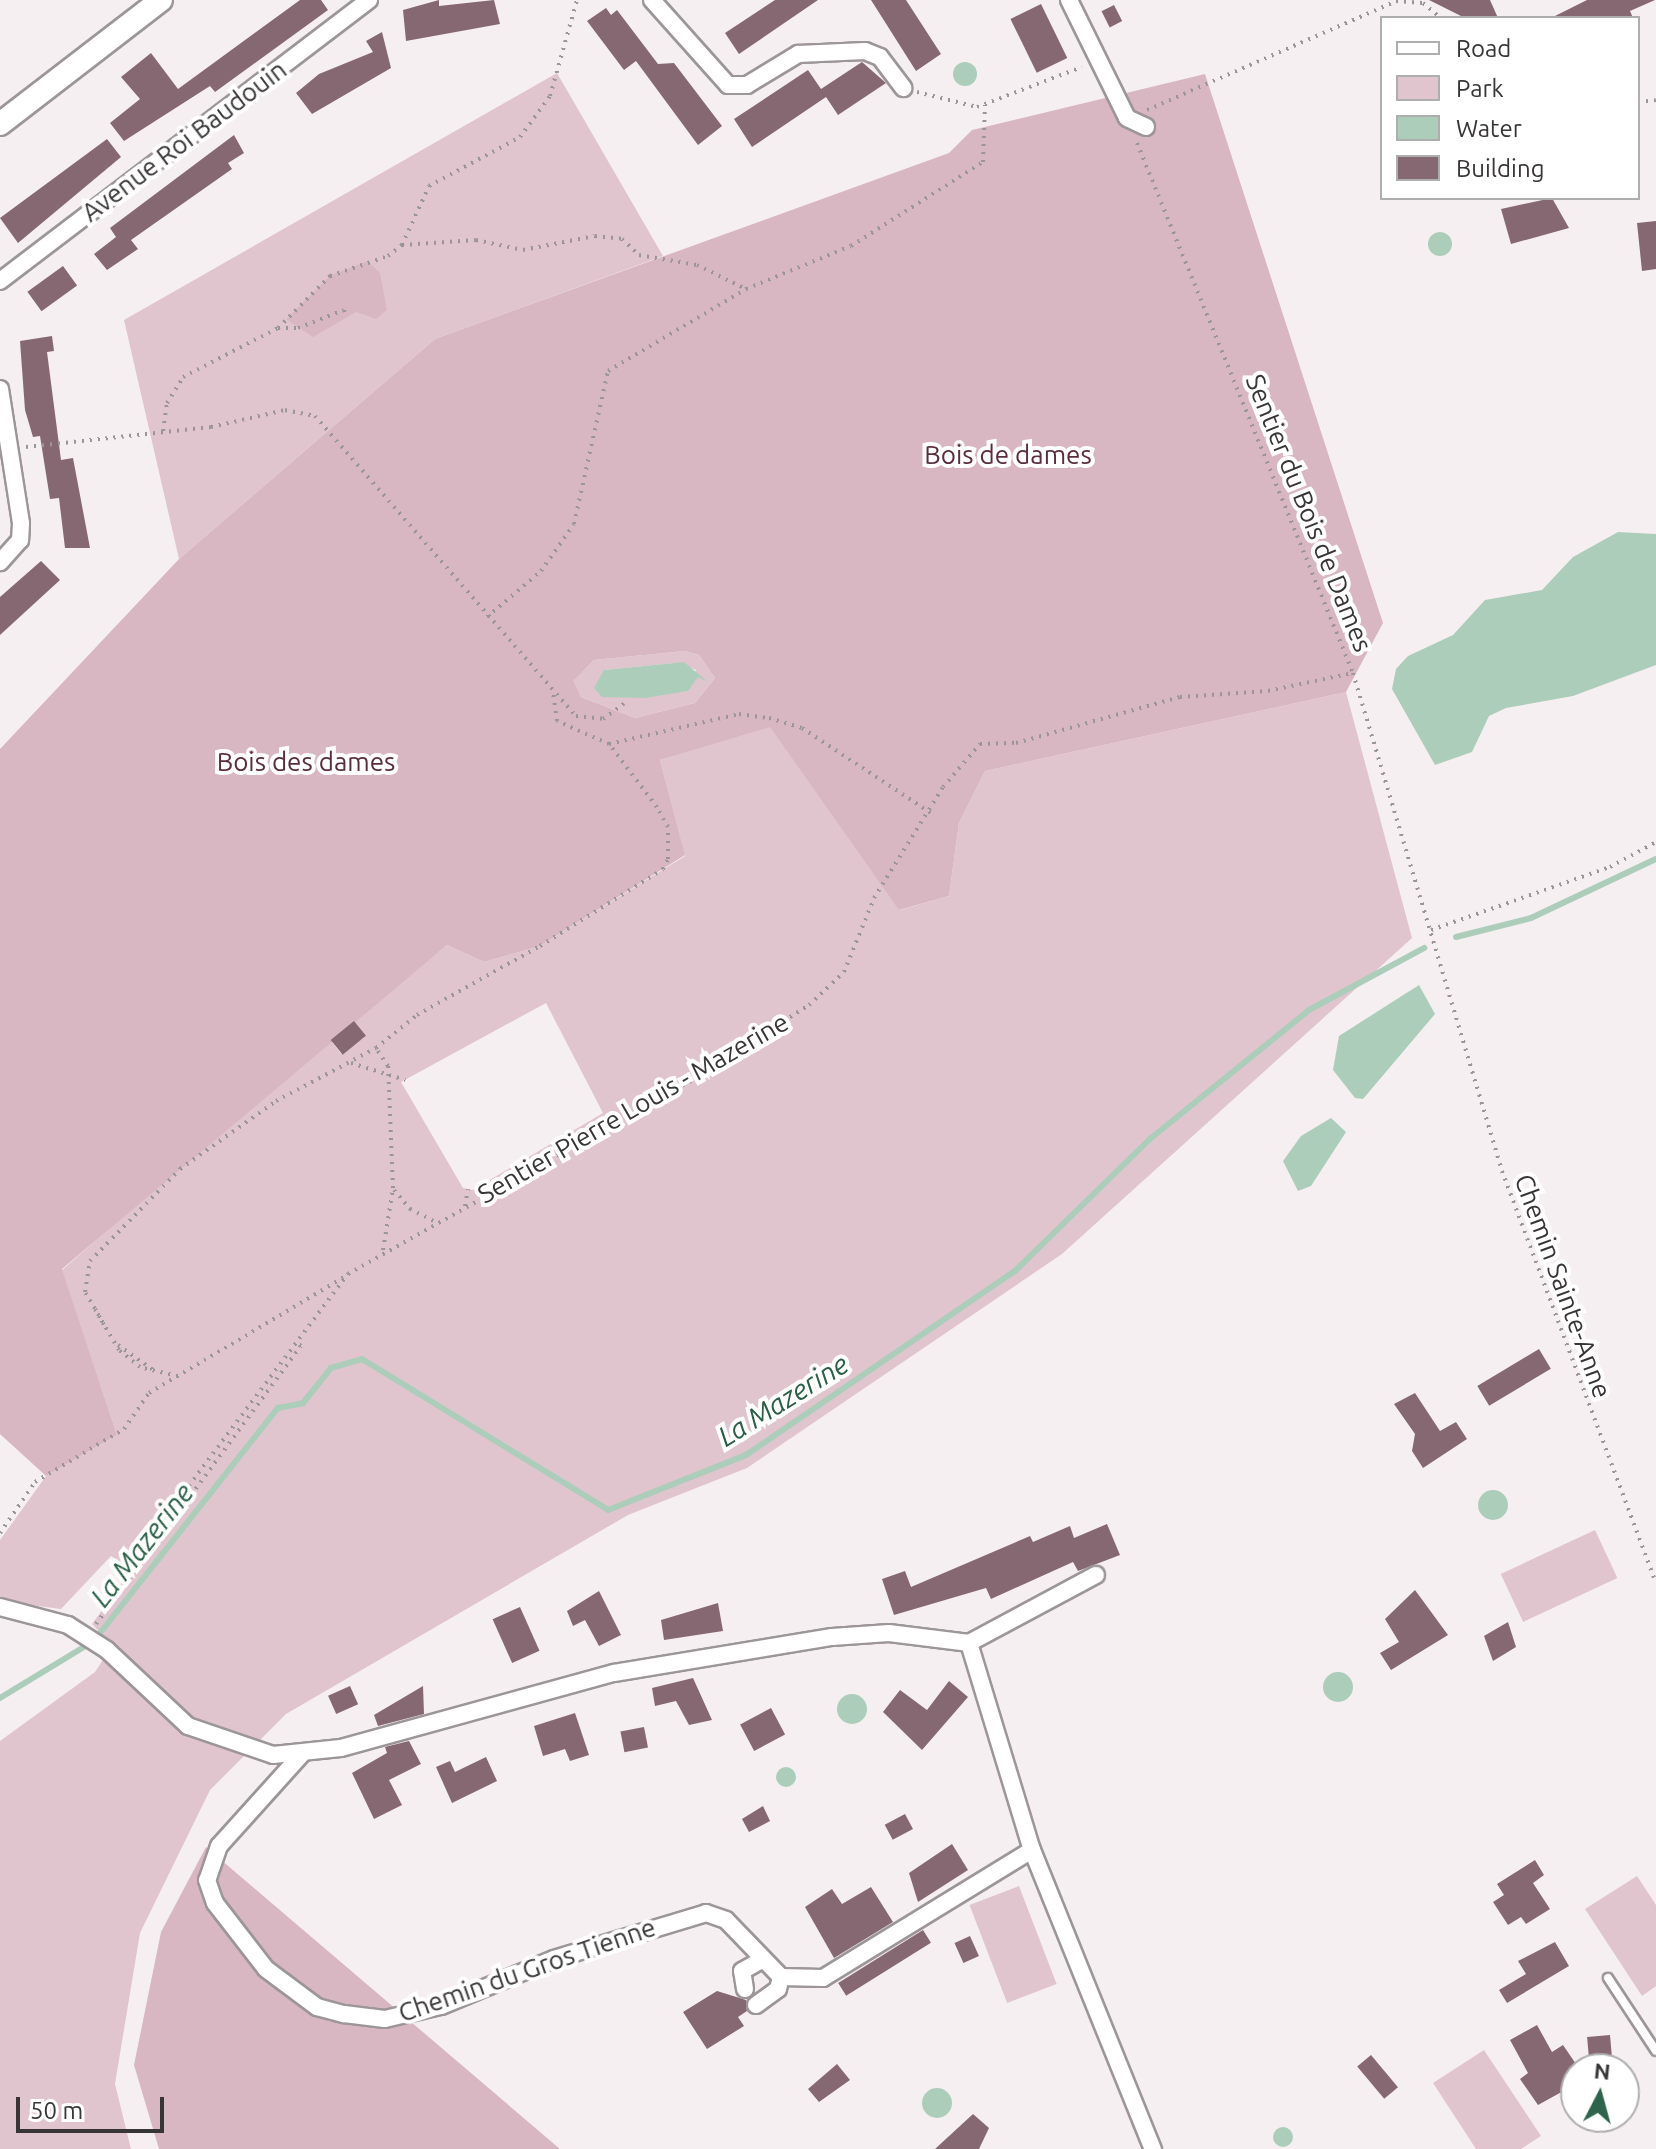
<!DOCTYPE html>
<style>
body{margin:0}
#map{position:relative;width:1656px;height:2149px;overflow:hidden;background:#f6eff1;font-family:Ubuntu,sans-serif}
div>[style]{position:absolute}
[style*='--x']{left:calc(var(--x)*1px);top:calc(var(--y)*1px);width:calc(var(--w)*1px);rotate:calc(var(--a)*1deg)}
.green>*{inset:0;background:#e1c5ce;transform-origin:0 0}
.forest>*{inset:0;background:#d9b7c2}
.water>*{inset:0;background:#adcdbb}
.round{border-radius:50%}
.stream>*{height:6px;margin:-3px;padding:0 3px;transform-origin:3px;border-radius:3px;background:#adcdbb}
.building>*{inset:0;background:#866872;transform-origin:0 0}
.path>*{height:4px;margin-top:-2px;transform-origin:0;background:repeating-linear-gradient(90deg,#9a9597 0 2px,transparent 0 8px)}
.roads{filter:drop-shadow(2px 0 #9c9698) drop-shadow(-2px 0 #9c9698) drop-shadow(0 2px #9c9698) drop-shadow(0 -2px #9c9698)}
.lane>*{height:8px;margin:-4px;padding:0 4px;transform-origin:4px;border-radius:4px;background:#fff}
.street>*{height:16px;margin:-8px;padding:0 8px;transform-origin:8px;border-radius:8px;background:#fff}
.secondary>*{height:22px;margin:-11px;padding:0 11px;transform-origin:11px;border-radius:11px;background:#fff}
span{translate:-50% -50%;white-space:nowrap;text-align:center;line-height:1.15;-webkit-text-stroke:8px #fff;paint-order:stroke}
.street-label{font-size:26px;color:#383536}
.park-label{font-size:26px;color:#5a2c3e}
.water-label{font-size:28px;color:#285f46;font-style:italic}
.legend{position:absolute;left:1380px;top:16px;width:260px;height:184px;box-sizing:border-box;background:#fff;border:2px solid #afaeaf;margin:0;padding:10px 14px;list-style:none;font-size:24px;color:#383536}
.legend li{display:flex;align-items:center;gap:16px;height:40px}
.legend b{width:40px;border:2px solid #afaeaf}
.north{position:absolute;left:1560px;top:2053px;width:80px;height:80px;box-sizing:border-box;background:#fff;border:2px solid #afaeaf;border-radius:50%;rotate:6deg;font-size:22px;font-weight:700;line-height:32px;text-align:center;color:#383536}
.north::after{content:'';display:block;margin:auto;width:28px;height:36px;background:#2d644b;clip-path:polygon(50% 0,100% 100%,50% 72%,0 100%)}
.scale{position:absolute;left:16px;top:2097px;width:148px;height:36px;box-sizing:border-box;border:4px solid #383536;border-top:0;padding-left:10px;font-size:24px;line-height:28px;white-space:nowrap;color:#383536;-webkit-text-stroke:6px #fff;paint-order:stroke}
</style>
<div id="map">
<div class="green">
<div style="clip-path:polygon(557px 73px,663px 256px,435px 339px,179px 559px,124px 320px)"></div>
<div style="clip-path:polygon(evenodd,685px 651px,699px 655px,715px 678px,695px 703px,635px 718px,581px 697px,572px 681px,594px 660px,685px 651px,676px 663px,696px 670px,688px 691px,602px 697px,604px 670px,676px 663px)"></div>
<div style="clip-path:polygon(evenodd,1346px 692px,1412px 938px,1062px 1254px,747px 1468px,628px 1515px,286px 1714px,210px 1790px,140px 1933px,115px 2084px,131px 2149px,0 2149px,0 1741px,95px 1672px,112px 1646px,92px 1624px,132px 1569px,111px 1556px,61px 1609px,0 1601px,0 1540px,46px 1476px,117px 1435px,62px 1270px,329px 1038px,341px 1054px,365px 1037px,354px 1021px,447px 945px,484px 962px,540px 946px,685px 856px,660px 760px,770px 726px,900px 910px,949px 896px,959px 823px,985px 771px,1346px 692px,546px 1003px,603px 1113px,473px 1190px,463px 1188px,401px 1082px,546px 1003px)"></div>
<div style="left:1595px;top:1530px;width:53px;height:104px;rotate:65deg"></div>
<div style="clip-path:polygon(1637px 1876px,1656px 1905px,1656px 1986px,1642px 1996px,1585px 1909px)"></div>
<div style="left:1019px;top:1886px;width:105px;height:53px;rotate:69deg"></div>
<div style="clip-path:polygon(1484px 2050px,1541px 2136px,1521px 2149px,1476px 2149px,1433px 2083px)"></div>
</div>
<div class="forest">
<div style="clip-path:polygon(evenodd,1205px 74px,1383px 623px,1346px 692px,985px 771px,959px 823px,949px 896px,899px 910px,770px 727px,660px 760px,685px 855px,540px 946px,484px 962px,447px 945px,62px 1269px,117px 1435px,46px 1476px,0 1434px,0 749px,179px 559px,435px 339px,949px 153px,972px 130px,1205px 74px,685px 651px,699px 655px,715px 678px,695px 703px,635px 718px,581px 697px,573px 681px,594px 660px,685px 651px)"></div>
<div style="clip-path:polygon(368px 261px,380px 273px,387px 310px,376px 319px,356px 312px,313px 337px,286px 319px,331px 275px)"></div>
<div style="clip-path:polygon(206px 1847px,560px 2149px,159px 2149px,134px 2065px,161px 1932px)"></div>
</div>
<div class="water">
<div class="round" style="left:953px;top:62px;width:24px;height:24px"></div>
<div class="round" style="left:1428px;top:232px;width:24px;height:24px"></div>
<div style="clip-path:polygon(1618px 532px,1656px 534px,1656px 665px,1573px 696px,1506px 708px,1489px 716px,1472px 752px,1435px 765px,1392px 689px,1396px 669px,1408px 656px,1453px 635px,1485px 600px,1542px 590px,1573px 557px)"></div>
<div style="clip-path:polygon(684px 662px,708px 682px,698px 677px,688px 691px,645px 698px,602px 697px,594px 688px,604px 670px)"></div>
<div style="clip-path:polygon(1419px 985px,1435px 1014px,1363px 1099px,1355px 1098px,1333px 1070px,1339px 1036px)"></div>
<div style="clip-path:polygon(1331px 1118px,1346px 1132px,1311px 1186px,1298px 1191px,1283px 1161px,1301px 1136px)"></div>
<div class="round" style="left:1478px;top:1490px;width:30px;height:30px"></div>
<div class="round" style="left:1323px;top:1672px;width:30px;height:30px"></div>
<div class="round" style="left:837px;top:1694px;width:30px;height:30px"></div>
<div class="round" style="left:776px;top:1767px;width:20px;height:20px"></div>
<div class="round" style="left:922px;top:2088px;width:30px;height:30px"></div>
<div class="round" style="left:1273px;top:2127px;width:20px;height:20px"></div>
</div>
<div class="stream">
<div style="--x:1456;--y:937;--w:77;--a:-14.2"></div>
<div style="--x:1531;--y:918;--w:138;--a:-25.3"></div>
<div style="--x:100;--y:1633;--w:287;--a:-51.7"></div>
<div style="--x:278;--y:1408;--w:25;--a:-11"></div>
<div style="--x:303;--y:1403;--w:45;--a:-51.3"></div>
<div style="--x:331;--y:1368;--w:32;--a:-16"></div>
<div style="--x:362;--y:1359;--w:289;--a:31.5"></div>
<div style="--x:608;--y:1510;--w:149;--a:-21.7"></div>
<div style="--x:746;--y:1455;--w:326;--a:-34.4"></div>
<div style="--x:1015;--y:1271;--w:190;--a:-44.4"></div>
<div style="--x:1151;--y:1138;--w:203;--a:-39"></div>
<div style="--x:1309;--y:1010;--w:131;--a:-28.3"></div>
<div style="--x:0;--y:1698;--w:102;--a:-31.3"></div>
</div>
<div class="building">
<div style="clip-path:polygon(300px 0,321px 0,328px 10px,215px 92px,210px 86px,124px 141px,110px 123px,140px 99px,121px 77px,151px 53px,178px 89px)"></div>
<div style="clip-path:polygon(439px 0,439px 6px,494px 0,500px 24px,406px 41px,403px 10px)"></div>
<div style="clip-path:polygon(775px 0,818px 0,739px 54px,725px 33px)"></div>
<div style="clip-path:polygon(871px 0,906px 0,941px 54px,916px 71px)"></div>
<div style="clip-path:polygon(1429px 0,1490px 0,1498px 18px,1465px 18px)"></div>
<div style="clip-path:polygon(1587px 0,1655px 0,1630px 11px,1633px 18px,1551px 18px)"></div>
<div style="left:1041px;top:4px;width:60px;height:34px;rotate:64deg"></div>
<div style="left:1114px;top:5px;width:18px;height:14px;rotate:63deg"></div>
<div style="clip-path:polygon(606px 8px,611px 15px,617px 10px,658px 64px,674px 63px,722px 126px,698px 145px,636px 61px,624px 70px,587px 21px)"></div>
<div style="clip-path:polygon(382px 32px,391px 68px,312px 114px,296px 93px,319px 74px,373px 52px,366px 41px)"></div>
<div style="clip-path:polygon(862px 62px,886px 83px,838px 115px,826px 97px,752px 147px,734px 119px,808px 70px,821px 89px)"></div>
<div style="clip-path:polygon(234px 135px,244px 153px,228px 163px,232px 169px,131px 240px,138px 249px,107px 270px,94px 254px,116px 237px,110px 228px)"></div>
<div style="clip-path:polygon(107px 139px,121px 157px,18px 243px,0 218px)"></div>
<div style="clip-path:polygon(1552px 198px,1569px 228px,1511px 244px,1501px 209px)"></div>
<div style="clip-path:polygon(1656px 221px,1656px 269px,1642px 271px,1637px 223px)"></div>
<div style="left:63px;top:266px;width:24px;height:44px;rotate:54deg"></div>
<div style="clip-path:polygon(52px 336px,54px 351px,47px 352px,61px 460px,73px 458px,90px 548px,65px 548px,59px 498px,50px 499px,40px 436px,33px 437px,25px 410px,20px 341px)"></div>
<div style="clip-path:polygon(41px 561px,60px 580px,0 635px,0 597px)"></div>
<div style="left:354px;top:1021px;width:19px;height:30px;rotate:51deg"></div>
<div style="left:1539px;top:1349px;width:23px;height:72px;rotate:59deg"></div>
<div style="clip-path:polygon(1415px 1393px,1440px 1431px,1456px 1422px,1467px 1439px,1423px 1468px,1412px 1451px,1415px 1434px,1394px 1404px)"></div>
<div style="clip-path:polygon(1107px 1524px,1120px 1555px,1078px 1571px,1073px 1562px,991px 1599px,986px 1588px,894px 1615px,882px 1579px,905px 1571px,911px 1587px,1030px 1536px,1033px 1542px,1070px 1526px,1074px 1538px)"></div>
<div style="clip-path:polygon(1415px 1590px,1448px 1635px,1391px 1670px,1380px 1653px,1399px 1642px,1385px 1619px)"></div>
<div style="clip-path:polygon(599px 1591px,621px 1635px,599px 1646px,585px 1620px,573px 1626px,567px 1611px)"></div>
<div style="clip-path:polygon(718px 1603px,723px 1631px,664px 1640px,661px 1620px)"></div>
<div style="left:520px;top:1607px;width:48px;height:30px;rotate:66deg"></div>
<div style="clip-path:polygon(1508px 1622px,1516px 1647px,1493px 1661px,1484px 1636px)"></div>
<div style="clip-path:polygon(693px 1678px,712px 1720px,689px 1725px,676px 1701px,655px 1706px,652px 1688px)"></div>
<div style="clip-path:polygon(949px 1681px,968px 1697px,922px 1750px,883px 1712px,900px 1690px,927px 1710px)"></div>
<div style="left:350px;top:1686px;width:20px;height:24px;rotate:66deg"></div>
<div style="clip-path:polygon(423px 1686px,424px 1714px,378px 1726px,374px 1715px)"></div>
<div style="left:771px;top:1708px;width:30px;height:35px;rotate:62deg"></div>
<div style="clip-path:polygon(575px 1713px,589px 1755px,570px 1761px,565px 1749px,543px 1756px,534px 1726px)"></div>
<div style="left:644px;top:1727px;width:21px;height:24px;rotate:79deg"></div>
<div style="clip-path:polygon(409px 1741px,421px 1764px,389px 1780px,402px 1805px,374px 1819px,352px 1773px,387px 1753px,385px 1747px)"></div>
<div style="clip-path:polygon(486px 1757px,497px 1781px,452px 1803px,436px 1767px,450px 1761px,455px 1772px)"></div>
<div style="clip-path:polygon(763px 1806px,770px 1821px,749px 1832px,742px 1819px)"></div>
<div style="left:905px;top:1814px;width:17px;height:23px;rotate:62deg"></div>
<div style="clip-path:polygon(952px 1844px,968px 1870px,918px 1902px,909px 1873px)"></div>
<div style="clip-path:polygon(1535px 1860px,1544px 1875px,1533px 1883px,1550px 1909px,1526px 1924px,1521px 1917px,1508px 1925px,1493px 1902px,1504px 1895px,1497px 1884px)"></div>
<div style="clip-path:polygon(871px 1887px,893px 1922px,834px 1958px,805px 1907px,832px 1889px,842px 1904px)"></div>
<div style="left:923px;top:1930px;width:15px;height:100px;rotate:58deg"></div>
<div style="left:970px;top:1936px;width:22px;height:17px;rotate:66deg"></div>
<div style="clip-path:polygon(1555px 1942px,1569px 1966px,1507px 2003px,1499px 1990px,1526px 1974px,1518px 1961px)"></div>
<div style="clip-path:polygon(717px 1991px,746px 2000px,747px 2011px,738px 2017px,744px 2026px,707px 2049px,683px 2012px)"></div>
<div style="clip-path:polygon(1537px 2025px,1552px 2052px,1563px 2045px,1576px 2064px,1576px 2084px,1538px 2105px,1520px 2079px,1528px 2073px,1510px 2040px)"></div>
<div style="left:1610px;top:2035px;width:34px;height:23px;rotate:85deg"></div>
<div style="left:1371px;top:2055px;width:42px;height:18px;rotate:50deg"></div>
<div style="clip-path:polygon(837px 2064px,850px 2080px,819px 2102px,808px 2089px)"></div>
<div style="clip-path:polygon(973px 2114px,989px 2128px,979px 2149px,935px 2149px)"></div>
</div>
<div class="path">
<div style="--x:917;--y:92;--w:62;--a:14"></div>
<div style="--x:977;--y:107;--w:112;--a:-20.9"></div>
<div style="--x:1638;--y:102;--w:18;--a:-6"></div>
<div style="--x:1147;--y:110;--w:272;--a:-23.6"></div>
<div style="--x:1396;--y:1;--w:27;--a:4"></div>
<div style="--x:1423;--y:3;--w:23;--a:40"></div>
<div style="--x:1137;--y:143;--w:572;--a:67.83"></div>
<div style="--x:1353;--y:673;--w:520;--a:73.34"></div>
<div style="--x:1502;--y:1171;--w:439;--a:69.5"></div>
<div style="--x:402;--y:245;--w:74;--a:-3.9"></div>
<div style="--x:476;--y:240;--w:48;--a:12"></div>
<div style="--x:523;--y:250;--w:73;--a:-11"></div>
<div style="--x:595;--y:236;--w:27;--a:6"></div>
<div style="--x:622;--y:239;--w:23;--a:43"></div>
<div style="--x:639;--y:255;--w:59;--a:9.8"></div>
<div style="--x:697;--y:265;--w:55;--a:26.1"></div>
<div style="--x:746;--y:289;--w:113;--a:-22.3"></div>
<div style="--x:851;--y:246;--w:156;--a:-32.5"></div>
<div style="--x:983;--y:162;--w:57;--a:-88"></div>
<div style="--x:278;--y:328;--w:20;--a:0"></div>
<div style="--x:298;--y:328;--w:49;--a:-21.4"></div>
<div style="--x:344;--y:310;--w:6;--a:72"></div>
<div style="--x:163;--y:431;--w:28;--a:-82"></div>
<div style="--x:167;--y:403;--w:31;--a:-58"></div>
<div style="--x:183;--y:377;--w:107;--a:-27.3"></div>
<div style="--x:278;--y:328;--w:74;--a:-45"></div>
<div style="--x:330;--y:276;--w:61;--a:-19"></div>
<div style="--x:388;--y:256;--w:18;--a:-38"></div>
<div style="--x:402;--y:245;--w:65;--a:-65.4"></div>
<div style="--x:429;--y:186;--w:103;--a:-28.3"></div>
<div style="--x:520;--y:137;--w:51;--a:-53.8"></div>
<div style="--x:550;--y:96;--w:100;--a:-74.3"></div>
<div style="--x:26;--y:447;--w:186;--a:-6.2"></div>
<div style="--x:211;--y:427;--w:76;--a:-12.9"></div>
<div style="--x:285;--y:410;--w:31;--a:11"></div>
<div style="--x:315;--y:416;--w:398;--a:49"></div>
<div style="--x:576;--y:716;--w:27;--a:6"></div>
<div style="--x:603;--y:719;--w:26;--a:-36"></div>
<div style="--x:487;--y:617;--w:71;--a:-40.4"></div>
<div style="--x:541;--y:571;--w:57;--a:-54.9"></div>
<div style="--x:574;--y:524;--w:157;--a:-77.5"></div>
<div style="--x:608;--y:371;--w:161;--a:-30.7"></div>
<div style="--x:609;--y:744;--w:133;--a:-13"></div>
<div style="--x:739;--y:714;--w:30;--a:8"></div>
<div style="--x:769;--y:718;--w:34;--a:17"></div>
<div style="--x:802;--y:728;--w:154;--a:33.4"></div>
<div style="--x:1431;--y:930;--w:190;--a:-19.4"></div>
<div style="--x:1610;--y:867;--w:52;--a:-28.5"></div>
<div style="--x:351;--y:1063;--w:57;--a:17.5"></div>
<div style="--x:394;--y:1190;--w:25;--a:50"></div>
<div style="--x:410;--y:1209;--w:28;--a:27"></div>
<div style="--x:465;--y:1206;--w:17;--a:-80"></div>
<div style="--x:383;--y:1250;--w:63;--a:-80.8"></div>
<div style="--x:393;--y:1188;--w:122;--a:-92.3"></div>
<div style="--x:388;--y:1066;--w:22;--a:-124"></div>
<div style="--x:376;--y:1048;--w:53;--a:-38.8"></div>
<div style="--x:417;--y:1015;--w:141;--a:-29.3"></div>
<div style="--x:540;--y:946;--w:145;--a:-32"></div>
<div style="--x:663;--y:869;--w:11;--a:-63"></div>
<div style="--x:668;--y:859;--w:32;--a:-90"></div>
<div style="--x:668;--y:827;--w:23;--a:-119"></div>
<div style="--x:657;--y:807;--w:79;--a:-127.3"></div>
<div style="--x:609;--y:744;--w:57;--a:-156.1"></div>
<div style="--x:557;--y:721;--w:30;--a:-98"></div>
<div style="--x:95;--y:1309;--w:18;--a:61"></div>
<div style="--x:118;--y:1345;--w:43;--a:35.5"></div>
<div style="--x:178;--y:1376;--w:39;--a:-167"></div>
<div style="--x:140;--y:1367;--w:27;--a:-141"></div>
<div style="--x:119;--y:1350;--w:67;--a:-120.4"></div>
<div style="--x:85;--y:1292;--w:31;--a:-81"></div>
<div style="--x:90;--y:1261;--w:129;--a:-45.6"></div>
<div style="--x:180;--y:1169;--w:118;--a:-35.3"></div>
<div style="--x:276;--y:1101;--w:113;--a:-27.9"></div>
<div style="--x:0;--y:1533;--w:62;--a:-55.5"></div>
<div style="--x:35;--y:1482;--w:104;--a:-30.8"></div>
<div style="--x:124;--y:1429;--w:44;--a:-55.2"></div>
<div style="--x:149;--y:1393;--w:229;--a:-30.7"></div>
<div style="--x:113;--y:1570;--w:27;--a:-31"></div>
<div style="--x:136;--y:1556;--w:353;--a:-53.1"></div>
<div style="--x:348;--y:1274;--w:391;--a:-29.4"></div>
<div style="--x:689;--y:1082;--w:143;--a:-32.7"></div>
<div style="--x:809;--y:1005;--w:48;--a:-43.3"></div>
<div style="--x:844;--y:972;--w:80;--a:-67.9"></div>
<div style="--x:874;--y:898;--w:131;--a:-58.1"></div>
<div style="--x:943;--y:787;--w:57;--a:-49.3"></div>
<div style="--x:980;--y:744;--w:36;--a:-2"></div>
<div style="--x:1016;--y:743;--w:170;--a:-15.7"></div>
<div style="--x:1180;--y:697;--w:88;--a:-3.9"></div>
<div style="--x:1268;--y:691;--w:87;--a:-12"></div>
<div style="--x:96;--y:1624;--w:345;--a:-53.6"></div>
<div style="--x:301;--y:1346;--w:7;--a:-146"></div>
</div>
<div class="roads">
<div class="lane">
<div style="--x:1608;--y:1978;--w:87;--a:56.7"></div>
</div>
<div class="street">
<div style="--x:652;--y:0;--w:114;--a:48.2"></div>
<div style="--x:728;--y:85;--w:19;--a:0"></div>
<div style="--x:747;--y:85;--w:60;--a:-31.3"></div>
<div style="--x:798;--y:54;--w:67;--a:-2.6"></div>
<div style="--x:865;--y:51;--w:16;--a:22"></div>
<div style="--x:880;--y:57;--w:39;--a:53"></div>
<div style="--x:1069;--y:0;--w:131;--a:63.8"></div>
<div style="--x:1127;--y:118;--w:21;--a:25"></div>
<div style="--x:0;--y:281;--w:464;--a:-37.3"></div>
<div style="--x:0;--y:389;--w:136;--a:81.1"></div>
<div style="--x:21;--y:523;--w:17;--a:93"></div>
<div style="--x:20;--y:540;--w:30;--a:132"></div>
<div style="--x:0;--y:1607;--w:70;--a:14.8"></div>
<div style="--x:68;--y:1625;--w:46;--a:32.7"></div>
<div style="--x:107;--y:1650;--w:111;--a:43.2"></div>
<div style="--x:188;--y:1726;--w:90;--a:18.8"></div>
<div style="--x:273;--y:1755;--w:68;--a:-5.9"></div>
<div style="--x:341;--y:1748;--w:283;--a:-15.4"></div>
<div style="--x:614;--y:1673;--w:221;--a:-9.4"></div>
<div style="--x:832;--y:1637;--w:57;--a:-4"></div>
<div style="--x:889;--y:1633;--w:81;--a:7.1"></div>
<div style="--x:969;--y:1643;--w:216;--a:73.1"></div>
<div style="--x:1032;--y:1850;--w:323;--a:68"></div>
<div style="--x:969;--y:1643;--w:144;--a:-28.2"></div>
<div style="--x:301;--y:1755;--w:122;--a:132"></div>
<div style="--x:219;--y:1846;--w:36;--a:109"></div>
<div style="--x:207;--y:1880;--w:24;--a:71"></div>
<div style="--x:215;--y:1903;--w:83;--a:52.3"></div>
<div style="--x:266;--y:1969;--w:64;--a:36.7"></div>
<div style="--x:317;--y:2007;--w:28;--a:15"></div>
<div style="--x:344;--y:2014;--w:41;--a:7"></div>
<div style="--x:385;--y:2019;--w:57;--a:-13.1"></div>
<div style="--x:441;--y:2006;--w:122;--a:-22.6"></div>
<div style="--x:554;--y:1959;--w:159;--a:-16.8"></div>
<div style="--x:706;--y:1913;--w:21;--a:19"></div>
<div style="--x:726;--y:1920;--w:79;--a:46"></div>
<div style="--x:781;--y:1977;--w:42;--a:1.4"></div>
<div style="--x:823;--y:1978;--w:245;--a:-31.5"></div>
<div style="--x:745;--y:1989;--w:18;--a:-99"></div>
<div style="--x:742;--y:1971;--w:21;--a:-29"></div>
<div style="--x:756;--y:2005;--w:27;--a:-36"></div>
<div style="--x:778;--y:1989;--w:12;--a:-76"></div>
</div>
<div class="secondary">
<div style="--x:0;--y:124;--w:203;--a:-37.6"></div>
</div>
</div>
<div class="street-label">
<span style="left:184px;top:141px;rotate:-37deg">Avenue Roi Baudouin</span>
<span style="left:1309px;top:513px;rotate:68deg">Sentier du Bois de Dames</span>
<span style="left:633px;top:1108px;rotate:-30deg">Sentier Pierre Louis - Mazerine</span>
<span style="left:1563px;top:1286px;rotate:70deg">Chemin Sainte-Anne</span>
<span style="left:527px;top:1970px;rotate:-19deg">Chemin du Gros Tienne</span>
</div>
<div class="park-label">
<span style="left:1008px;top:455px">Bois de dames</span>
<span style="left:306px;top:762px">Bois des dames</span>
</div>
<div class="water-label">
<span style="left:783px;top:1400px;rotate:-32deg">La Mazerine</span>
<span style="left:142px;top:1545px;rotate:-52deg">La Mazerine</span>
</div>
<ul class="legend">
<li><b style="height:10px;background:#fff"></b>Road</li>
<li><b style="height:22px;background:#e1c5ce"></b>Park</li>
<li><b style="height:22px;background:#adcdbb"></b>Water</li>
<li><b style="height:22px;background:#866872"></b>Building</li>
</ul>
<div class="north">N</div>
<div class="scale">50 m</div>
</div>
